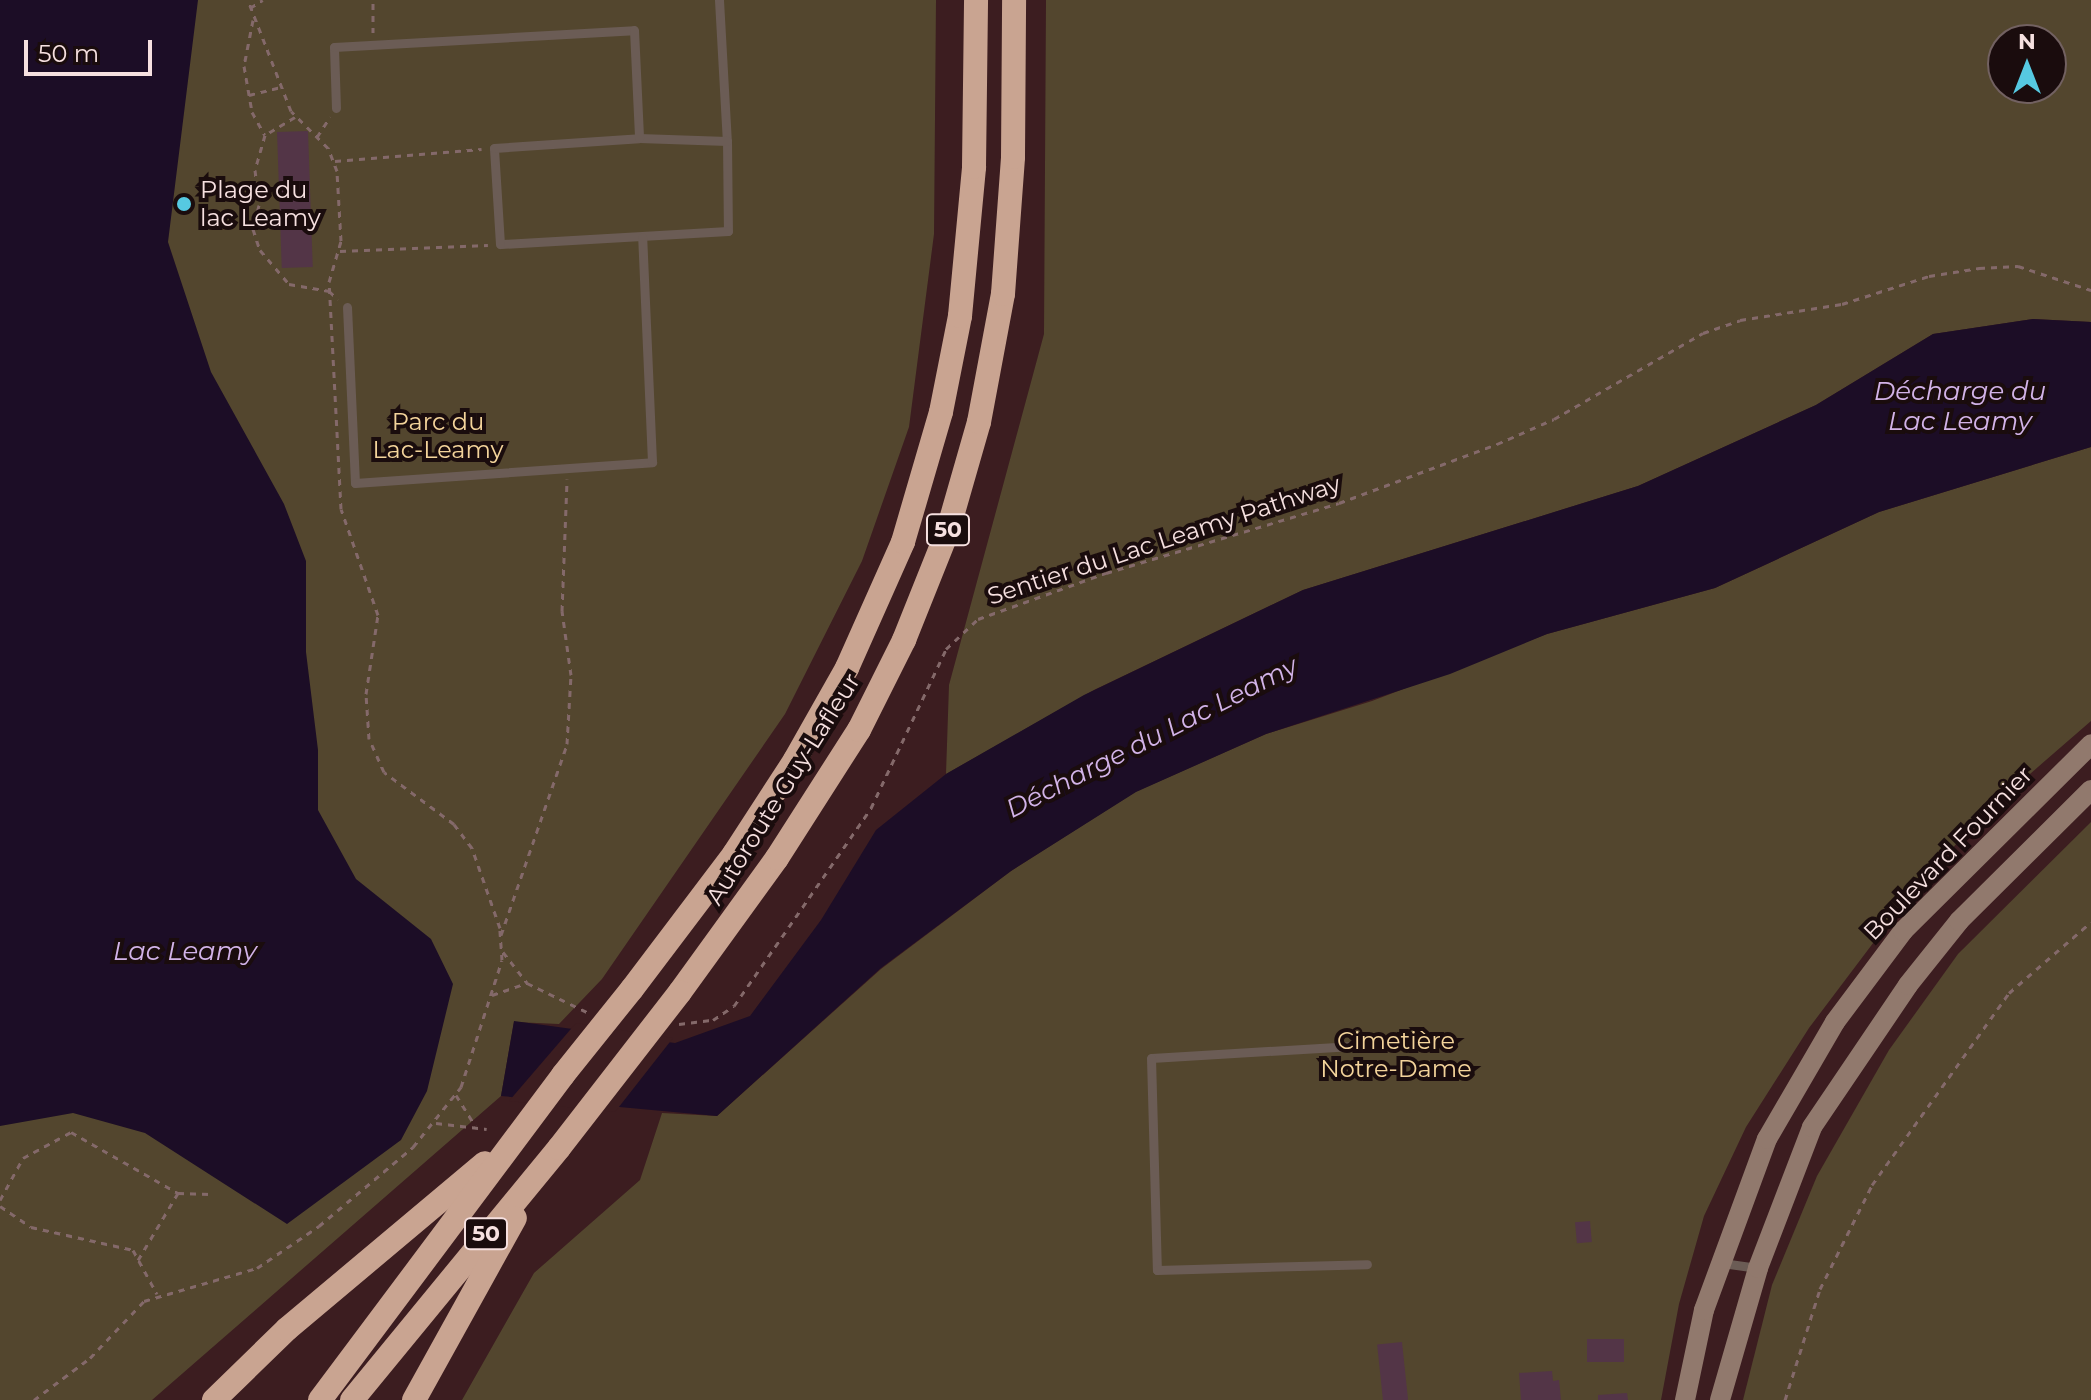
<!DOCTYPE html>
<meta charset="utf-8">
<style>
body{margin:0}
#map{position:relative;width:2091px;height:1400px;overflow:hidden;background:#3c1d20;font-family:Montserrat,sans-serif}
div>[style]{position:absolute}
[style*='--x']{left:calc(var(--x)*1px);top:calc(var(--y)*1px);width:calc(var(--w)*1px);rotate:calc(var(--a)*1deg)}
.green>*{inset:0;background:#53462e}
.water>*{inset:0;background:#1c0d26}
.pier>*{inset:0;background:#3c1d20}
.building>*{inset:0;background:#533547;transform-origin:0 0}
.path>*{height:3px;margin-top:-1.5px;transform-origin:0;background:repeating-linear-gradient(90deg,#84696a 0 6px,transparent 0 12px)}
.service>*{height:9px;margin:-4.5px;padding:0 4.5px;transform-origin:4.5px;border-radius:4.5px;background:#6b5c55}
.secondary>*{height:20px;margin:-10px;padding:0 10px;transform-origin:10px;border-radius:10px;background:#91796d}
.motorway>*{height:24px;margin:-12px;padding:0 12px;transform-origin:12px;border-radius:12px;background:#c9a491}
.motorway-bridge>*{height:24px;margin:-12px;padding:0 12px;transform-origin:12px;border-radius:12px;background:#c9a491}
.dots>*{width:22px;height:22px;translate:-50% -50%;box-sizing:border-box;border:4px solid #1a0c0d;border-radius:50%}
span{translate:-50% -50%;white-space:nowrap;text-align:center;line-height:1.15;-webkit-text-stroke:8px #1a0c0d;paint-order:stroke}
.shield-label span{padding:2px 6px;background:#1a0c0d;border:2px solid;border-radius:6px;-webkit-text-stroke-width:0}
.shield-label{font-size:22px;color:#f6e0e0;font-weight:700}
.poi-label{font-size:24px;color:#f6e0e0}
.left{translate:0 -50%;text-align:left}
.park-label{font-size:24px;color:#f4d49b}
.street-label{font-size:24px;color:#f6e0e0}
.water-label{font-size:26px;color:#d2b3e8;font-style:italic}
.north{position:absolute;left:1987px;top:24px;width:80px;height:80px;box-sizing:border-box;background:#1a0c0d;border:2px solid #726161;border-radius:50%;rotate:0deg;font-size:22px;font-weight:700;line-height:32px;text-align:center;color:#f6e0e0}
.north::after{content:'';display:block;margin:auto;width:28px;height:36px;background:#56c9e1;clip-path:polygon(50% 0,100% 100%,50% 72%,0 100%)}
.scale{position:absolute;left:24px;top:40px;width:128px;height:36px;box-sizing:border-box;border:4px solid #f6e0e0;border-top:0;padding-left:10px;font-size:24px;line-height:28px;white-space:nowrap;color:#f6e0e0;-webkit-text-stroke:6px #1a0c0d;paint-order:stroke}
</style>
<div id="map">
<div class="green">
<div style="clip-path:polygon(0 0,936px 0,934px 234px,909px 427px,862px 561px,785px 714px,602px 979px,559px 1024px,514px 1022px,501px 1096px,152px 1400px,0 1400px)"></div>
<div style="clip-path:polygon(evenodd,1046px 0,2091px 0,2091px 322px,2033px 319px,1933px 334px,1816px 405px,1638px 486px,1303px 590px,1094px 690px,946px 774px,949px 685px,1044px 334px,1046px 0,2003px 40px,2051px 40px,2051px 88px,2003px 88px,2003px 40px)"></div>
<div style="clip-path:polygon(2091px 447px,2091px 721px,1978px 819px,1895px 914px,1809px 1028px,1746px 1127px,1704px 1216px,1679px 1304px,1661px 1400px,462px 1400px,534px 1273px,640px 1180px,662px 1113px,717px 1116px,881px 969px,1011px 871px,1135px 792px,1266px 734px,1372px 701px,1547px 634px,1715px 588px,1879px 512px)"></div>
<div style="clip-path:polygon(2091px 822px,2091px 1400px,1743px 1400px,1772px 1285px,1817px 1176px,1889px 1050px,1958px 954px)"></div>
</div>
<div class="water">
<div style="clip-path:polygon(0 0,198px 0,168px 242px,211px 372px,284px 504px,306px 561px,306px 652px,318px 750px,318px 810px,356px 879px,431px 939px,453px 984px,427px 1091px,401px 1140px,287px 1224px,145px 1133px,73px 1113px,0 1126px)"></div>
<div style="clip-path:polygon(2033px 319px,2091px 322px,2091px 447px,1879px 512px,1715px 588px,1547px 634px,1450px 674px,1266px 734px,1136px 792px,1011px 871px,881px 968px,717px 1116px,501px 1096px,514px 1021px,675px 1043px,750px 1016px,821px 920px,876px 830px,946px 774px,1084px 695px,1303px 590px,1638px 486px,1816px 405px,1933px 334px)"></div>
</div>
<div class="pier">
<div style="clip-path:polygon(576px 1023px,673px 1038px,615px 1112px,509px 1101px)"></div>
</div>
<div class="building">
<div style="left:308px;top:131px;width:136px;height:31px;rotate:88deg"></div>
<div style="left:1590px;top:1221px;width:21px;height:15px;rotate:85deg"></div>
<div style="left:1624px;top:1339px;width:23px;height:37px;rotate:90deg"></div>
<div style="left:1402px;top:1342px;width:58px;height:25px;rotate:84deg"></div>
<div style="clip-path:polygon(1552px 1371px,1553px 1381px,1559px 1380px,1561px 1400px,1521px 1400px,1519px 1373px)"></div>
<div style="clip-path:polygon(1627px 1393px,1628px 1400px,1598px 1400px,1598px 1395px)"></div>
</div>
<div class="path">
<div style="--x:250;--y:8;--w:15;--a:-32"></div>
<div style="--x:253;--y:20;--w:47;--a:101.1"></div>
<div style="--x:244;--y:66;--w:47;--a:80.1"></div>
<div style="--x:252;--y:112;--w:26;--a:61"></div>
<div style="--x:373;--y:33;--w:33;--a:-90"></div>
<div style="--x:249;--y:95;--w:32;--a:-14"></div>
<div style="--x:295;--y:117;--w:35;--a:149"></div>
<div style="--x:265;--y:135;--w:36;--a:106"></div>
<div style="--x:255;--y:170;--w:35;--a:83"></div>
<div style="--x:259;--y:205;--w:25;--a:104"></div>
<div style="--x:253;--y:229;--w:22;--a:72"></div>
<div style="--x:260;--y:250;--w:45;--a:49.5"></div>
<div style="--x:289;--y:284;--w:41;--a:9.9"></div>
<div style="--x:329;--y:291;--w:12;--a:42"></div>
<div style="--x:317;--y:137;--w:24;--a:-57"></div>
<div style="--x:335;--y:161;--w:147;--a:-4.7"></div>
<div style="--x:340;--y:251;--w:148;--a:-2.3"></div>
<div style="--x:501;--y:935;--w:202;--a:-70.9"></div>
<div style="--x:567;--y:744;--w:69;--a:-86.7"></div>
<div style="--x:571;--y:675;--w:65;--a:-98"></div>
<div style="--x:562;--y:611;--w:132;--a:-87.8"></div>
<div style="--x:503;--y:952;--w:39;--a:52"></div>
<div style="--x:527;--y:983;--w:69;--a:25.8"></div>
<div style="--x:492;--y:995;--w:37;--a:-19"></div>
<div style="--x:679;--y:1024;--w:34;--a:-7"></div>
<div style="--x:713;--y:1020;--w:25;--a:-34"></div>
<div style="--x:734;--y:1006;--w:241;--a:-55.3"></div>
<div style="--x:871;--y:808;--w:176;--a:-64.7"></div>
<div style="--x:946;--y:649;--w:44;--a:-43.2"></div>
<div style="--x:978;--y:619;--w:136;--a:-19.8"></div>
<div style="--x:1106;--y:573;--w:243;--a:-16.7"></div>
<div style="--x:1339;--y:503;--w:169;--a:-20.5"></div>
<div style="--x:1497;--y:444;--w:62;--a:-23.7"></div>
<div style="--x:1554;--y:419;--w:172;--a:-30"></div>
<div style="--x:1703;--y:333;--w:39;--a:-19"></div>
<div style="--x:1740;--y:320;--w:103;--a:-8.9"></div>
<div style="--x:1842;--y:304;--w:91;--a:-17.8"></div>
<div style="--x:1929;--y:276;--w:51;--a:-9.1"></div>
<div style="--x:1979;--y:268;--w:39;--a:-3"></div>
<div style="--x:2018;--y:266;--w:77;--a:18.2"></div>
<div style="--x:456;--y:1095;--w:36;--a:58"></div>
<div style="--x:436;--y:1123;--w:51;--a:6.7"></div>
<div style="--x:178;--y:1193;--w:32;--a:2"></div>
<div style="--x:0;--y:1200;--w:48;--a:-61.3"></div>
<div style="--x:23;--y:1158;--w:55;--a:-28.4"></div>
<div style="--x:71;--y:1132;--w:123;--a:29.7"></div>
<div style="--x:178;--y:1193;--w:78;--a:120.8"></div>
<div style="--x:0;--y:1206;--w:37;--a:34"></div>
<div style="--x:31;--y:1227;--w:105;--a:12.7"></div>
<div style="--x:133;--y:1250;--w:50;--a:61.4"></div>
<div style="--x:34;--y:1400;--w:70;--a:-36.9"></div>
<div style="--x:90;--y:1358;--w:79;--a:-46.5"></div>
<div style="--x:144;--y:1301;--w:118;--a:-16.3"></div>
<div style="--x:257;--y:1268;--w:75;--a:-34.1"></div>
<div style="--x:319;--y:1226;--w:123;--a:-40"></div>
<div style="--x:413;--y:1147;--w:77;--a:-51.3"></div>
<div style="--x:461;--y:1087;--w:133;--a:-72.1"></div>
<div style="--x:502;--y:960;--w:32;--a:-94"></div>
<div style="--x:500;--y:928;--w:85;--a:-109.3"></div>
<div style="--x:472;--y:848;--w:30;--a:-127"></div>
<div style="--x:454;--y:824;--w:87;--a:-143.4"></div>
<div style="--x:384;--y:772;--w:36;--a:-114"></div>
<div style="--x:369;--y:739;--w:45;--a:-93.8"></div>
<div style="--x:366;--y:694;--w:80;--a:-81.4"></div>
<div style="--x:378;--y:615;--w:112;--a:-109.2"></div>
<div style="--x:341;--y:509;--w:227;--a:-93"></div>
<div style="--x:329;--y:282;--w:43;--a:-73.7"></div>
<div style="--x:341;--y:241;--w:70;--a:-93.3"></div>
<div style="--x:337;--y:171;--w:25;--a:-111"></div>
<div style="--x:328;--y:148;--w:52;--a:-135"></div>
<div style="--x:291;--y:111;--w:119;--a:-111.2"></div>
<div style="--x:1785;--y:1400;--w:116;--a:-72.5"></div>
<div style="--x:1820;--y:1289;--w:116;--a:-63.4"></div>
<div style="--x:1872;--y:1185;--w:236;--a:-54.5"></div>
<div style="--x:2009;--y:993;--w:108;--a:-40.9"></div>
</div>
<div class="service">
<div style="--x:719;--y:0;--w:141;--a:86.8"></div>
<div style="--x:727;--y:141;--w:90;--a:89.4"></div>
<div style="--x:728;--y:231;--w:228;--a:176.7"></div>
<div style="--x:500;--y:244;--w:96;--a:-93.6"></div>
<div style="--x:494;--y:148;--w:145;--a:-3.9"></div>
<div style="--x:639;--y:138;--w:88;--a:2"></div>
<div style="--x:336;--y:108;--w:61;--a:-91.9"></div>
<div style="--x:334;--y:47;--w:300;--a:-3.2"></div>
<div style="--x:634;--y:30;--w:108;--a:87.3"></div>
<div style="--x:347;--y:307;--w:176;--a:87.4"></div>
<div style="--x:355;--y:483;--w:298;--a:-4"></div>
<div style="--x:652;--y:462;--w:225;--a:-92.5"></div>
<div style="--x:1353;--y:1046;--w:202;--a:176.6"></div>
<div style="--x:1151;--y:1058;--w:212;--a:88.4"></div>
<div style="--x:1157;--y:1270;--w:210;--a:-1.6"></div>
<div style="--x:1722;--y:1263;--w:36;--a:8"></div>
</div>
<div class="secondary">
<div style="--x:1685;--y:1400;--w:92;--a:-78.1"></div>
<div style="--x:1704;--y:1310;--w:182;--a:-69.8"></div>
<div style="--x:1767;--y:1139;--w:135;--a:-59.8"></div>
<div style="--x:1835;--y:1022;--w:114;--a:-53.2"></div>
<div style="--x:1903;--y:931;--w:265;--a:-44.8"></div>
<div style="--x:1720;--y:1400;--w:137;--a:-73.9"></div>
<div style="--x:1758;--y:1268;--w:151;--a:-69"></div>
<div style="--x:1812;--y:1127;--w:171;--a:-55.9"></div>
<div style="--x:1908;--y:985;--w:82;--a:-51.4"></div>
<div style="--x:1959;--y:921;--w:186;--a:-44.8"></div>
</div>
<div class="motorway">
<div style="--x:632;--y:989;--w:169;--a:-52.9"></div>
<div style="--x:734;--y:854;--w:112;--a:-57"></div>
<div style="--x:795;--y:760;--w:106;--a:-60.5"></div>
<div style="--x:847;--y:668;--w:138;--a:-66"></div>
<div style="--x:903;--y:542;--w:135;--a:-73.7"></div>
<div style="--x:941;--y:412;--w:98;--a:-78.8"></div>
<div style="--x:960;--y:316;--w:150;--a:-84.6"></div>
<div style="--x:974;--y:167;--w:167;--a:-89.3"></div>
<div style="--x:680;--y:992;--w:165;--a:-54.1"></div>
<div style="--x:777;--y:858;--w:152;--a:-57.4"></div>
<div style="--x:859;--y:730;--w:101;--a:-63.4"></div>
<div style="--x:904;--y:640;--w:118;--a:-68.2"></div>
<div style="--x:948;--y:530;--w:112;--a:-74"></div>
<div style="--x:979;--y:422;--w:130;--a:-79.4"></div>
<div style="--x:1003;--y:294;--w:137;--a:-85.8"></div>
<div style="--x:1013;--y:157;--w:157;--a:-89.6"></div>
<div style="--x:214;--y:1400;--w:102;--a:-44.2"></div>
<div style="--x:287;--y:1329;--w:258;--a:-40"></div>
<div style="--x:320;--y:1400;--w:406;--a:-53.2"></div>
<div style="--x:352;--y:1400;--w:326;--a:-50.6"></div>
<div style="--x:414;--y:1400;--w:208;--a:-61"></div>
</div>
<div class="motorway-bridge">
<div style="--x:563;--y:1075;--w:110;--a:-51.3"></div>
<div style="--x:559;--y:1148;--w:197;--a:-52.2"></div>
</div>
<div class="dots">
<div style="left:184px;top:204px;background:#56c9e1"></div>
</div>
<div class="shield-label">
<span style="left:948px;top:530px">50</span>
<span style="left:486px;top:1234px">50</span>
</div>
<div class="poi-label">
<span class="left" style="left:200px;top:204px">Plage du<br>lac Leamy</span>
</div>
<div class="park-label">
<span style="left:438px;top:436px">Parc du<br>Lac-Leamy</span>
<span style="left:1396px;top:1055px">Cimetière<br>Notre-Dame</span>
</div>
<div class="street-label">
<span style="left:1164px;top:540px;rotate:-18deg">Sentier du Lac Leamy Pathway</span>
<span style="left:783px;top:789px;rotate:-58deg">Autoroute Guy-Lafleur</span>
<span style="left:1948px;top:853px;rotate:-46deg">Boulevard Fournier</span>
</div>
<div class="water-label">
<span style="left:1960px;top:407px">Décharge du<br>Lac Leamy</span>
<span style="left:1152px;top:738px;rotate:-27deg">Décharge du Lac Leamy</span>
<span style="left:185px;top:952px">Lac Leamy</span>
</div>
<div class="north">N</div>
<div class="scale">50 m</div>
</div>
